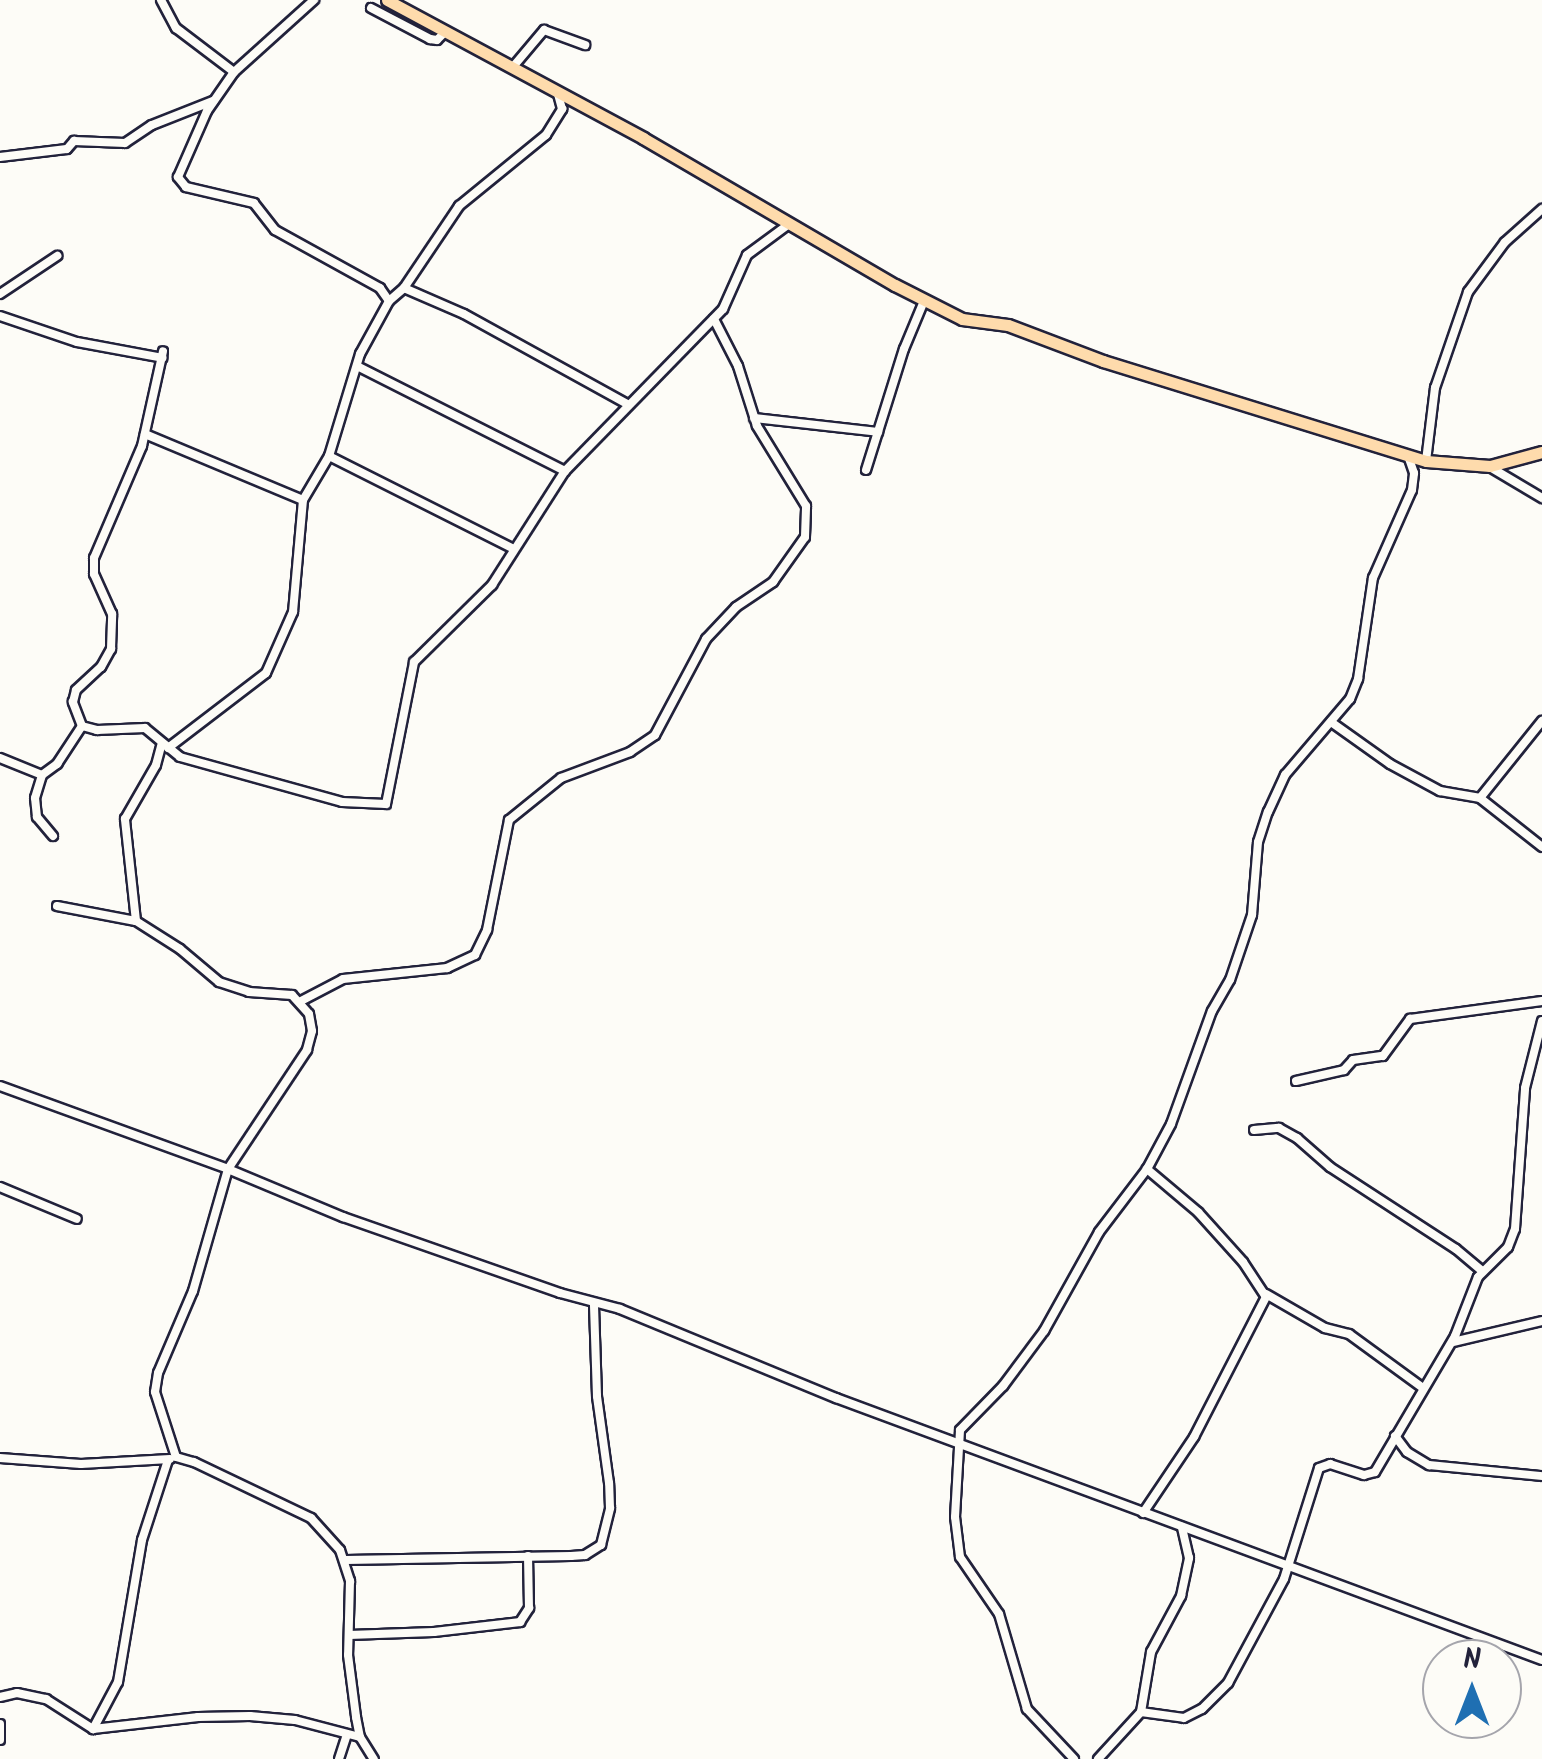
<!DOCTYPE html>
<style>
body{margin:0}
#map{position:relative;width:1542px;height:1759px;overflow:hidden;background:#fdfcf7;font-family:Kalam,sans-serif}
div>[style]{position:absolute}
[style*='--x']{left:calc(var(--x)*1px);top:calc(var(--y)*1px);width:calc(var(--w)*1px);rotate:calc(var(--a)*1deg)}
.roads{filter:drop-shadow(2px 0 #22223b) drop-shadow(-2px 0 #22223b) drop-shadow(0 2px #22223b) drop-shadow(0 -2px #22223b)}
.minor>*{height:8px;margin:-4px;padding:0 4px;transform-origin:4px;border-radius:4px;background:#fdfcf7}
.primary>*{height:11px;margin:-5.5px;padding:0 5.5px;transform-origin:5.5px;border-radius:5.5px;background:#fedbac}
span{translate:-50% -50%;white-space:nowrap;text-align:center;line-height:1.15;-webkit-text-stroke:9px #fdfcf7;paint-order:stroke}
.north{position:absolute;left:1422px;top:1639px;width:100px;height:100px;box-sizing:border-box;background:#fdfcf7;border:2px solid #a5a5ac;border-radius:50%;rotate:0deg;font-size:28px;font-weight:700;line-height:40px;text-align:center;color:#22223b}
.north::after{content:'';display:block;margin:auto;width:35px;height:45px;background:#1f6fb2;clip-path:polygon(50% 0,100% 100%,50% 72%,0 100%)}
</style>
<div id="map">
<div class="roads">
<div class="minor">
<div style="--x:161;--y:0;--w:32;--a:62"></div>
<div style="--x:176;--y:28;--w:73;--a:37.2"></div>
<div style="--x:371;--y:8;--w:67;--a:27.7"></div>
<div style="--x:430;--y:39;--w:7;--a:8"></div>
<div style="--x:437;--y:40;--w:11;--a:-45"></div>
<div style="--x:512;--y:68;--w:50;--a:-49.9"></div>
<div style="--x:544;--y:30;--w:44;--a:20.1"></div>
<div style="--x:0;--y:157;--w:67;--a:-6.8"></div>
<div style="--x:67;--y:149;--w:11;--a:-49"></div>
<div style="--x:74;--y:141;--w:51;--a:2.2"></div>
<div style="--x:125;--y:143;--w:32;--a:-34"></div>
<div style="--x:152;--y:125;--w:66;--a:-21.5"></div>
<div style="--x:404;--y:288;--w:65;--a:23.4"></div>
<div style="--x:464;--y:314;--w:188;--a:28.9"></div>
<div style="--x:0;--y:294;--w:69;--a:-33.7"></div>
<div style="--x:389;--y:301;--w:20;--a:-41"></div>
<div style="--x:404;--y:288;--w:99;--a:-56.1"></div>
<div style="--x:459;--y:206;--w:112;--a:-39.2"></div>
<div style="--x:546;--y:135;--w:31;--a:-58"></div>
<div style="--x:562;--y:109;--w:16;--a:-105"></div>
<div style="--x:0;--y:316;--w:81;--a:18.7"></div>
<div style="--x:77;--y:342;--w:87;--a:10.5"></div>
<div style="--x:359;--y:367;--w:231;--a:26.8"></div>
<div style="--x:754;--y:418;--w:125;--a:6.4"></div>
<div style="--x:145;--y:434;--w:171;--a:22.7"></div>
<div style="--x:329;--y:456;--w:207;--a:26.7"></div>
<div style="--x:1426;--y:461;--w:74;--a:-83"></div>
<div style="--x:1435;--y:388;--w:102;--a:-71"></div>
<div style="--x:1468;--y:292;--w:62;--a:-53.5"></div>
<div style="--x:1505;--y:242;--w:50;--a:-41.7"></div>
<div style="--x:1490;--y:467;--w:61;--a:30.8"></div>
<div style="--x:866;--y:470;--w:127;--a:-72.6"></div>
<div style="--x:904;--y:349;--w:52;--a:-67.4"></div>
<div style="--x:1331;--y:722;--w:72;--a:35.4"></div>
<div style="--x:1390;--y:764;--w:57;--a:28.4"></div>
<div style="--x:1440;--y:791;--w:41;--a:9.9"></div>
<div style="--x:1480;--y:798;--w:79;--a:38.3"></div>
<div style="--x:82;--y:726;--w:16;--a:15"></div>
<div style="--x:97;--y:730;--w:48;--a:-2.4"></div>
<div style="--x:145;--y:728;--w:45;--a:39.6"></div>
<div style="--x:180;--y:757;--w:168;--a:15.5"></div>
<div style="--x:342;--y:802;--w:44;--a:2.6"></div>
<div style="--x:386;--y:804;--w:145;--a:-78.8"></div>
<div style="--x:414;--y:662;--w:110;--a:-44.6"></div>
<div style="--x:492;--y:585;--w:135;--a:-57.4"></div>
<div style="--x:565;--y:471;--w:226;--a:-45.7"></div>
<div style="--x:723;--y:309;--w:59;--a:-66"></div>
<div style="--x:747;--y:255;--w:52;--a:-36.4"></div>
<div style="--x:168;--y:748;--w:123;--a:-37.4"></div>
<div style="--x:266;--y:673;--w:67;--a:-66.1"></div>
<div style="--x:293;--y:612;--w:112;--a:-84.9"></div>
<div style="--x:303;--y:500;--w:51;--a:-59.4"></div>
<div style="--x:329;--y:456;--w:107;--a:-73.1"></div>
<div style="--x:360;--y:354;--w:60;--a:-61.3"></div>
<div style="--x:389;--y:301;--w:16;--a:-125"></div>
<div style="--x:380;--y:288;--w:120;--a:-151.1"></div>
<div style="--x:275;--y:230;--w:34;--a:-128"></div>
<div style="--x:254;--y:203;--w:70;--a:-166.8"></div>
<div style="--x:186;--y:187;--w:13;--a:-129"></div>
<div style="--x:178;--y:177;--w:72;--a:-66.3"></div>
<div style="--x:207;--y:111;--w:47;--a:-55.3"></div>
<div style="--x:234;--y:72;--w:108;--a:-42"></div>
<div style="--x:0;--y:758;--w:45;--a:22"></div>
<div style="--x:1480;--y:798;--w:99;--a:-51.2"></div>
<div style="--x:53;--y:836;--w:25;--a:-130"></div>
<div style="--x:37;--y:817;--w:19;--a:-96"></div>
<div style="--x:35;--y:798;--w:24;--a:-73"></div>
<div style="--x:42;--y:775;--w:19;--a:-36"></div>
<div style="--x:57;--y:764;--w:45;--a:-56.7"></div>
<div style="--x:82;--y:726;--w:26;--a:-111"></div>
<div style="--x:73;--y:702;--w:12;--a:-76"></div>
<div style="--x:76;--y:690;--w:34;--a:-43"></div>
<div style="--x:101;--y:667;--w:21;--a:-61"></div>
<div style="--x:111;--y:649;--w:35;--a:-88"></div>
<div style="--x:112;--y:614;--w:44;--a:-114.2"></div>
<div style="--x:94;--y:574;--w:16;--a:-90"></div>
<div style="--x:94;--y:558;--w:122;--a:-66.8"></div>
<div style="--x:142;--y:446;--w:97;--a:-77.5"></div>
<div style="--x:57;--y:906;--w:80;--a:10.8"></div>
<div style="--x:136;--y:921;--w:52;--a:32.5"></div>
<div style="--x:180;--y:949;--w:51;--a:40.2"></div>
<div style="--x:219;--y:982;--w:32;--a:18"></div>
<div style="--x:249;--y:992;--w:43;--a:4"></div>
<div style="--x:292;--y:995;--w:25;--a:48"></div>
<div style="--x:309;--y:1014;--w:17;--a:80"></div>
<div style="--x:312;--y:1031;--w:20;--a:105"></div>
<div style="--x:307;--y:1050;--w:143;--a:123.6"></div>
<div style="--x:228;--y:1169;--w:127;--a:106"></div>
<div style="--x:193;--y:1291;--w:89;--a:113.1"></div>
<div style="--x:158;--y:1373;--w:19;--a:99"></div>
<div style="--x:155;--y:1392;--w:68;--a:72.1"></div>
<div style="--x:176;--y:1457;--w:19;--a:16"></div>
<div style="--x:194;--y:1462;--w:130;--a:25.6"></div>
<div style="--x:311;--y:1518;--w:43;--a:47.8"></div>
<div style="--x:340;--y:1550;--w:33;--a:72"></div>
<div style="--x:350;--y:1581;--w:74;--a:91.5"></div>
<div style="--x:348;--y:1655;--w:63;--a:82.6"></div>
<div style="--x:356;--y:1717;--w:20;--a:79"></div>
<div style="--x:360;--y:1737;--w:26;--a:58"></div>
<div style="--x:136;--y:921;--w:103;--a:-96.2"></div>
<div style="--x:125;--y:819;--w:62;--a:-60.1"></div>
<div style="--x:156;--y:765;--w:23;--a:-75"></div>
<div style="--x:301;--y:1001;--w:47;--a:-27.6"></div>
<div style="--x:343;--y:979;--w:105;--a:-6"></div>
<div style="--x:447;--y:968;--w:31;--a:-25"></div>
<div style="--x:475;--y:955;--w:28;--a:-64"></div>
<div style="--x:487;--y:930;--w:112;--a:-78.7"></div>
<div style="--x:509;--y:820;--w:67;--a:-38.9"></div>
<div style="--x:561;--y:778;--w:74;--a:-20.6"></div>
<div style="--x:630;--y:752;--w:30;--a:-34"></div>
<div style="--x:655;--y:735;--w:109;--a:-62"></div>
<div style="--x:706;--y:639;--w:44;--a:-46.8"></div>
<div style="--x:736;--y:607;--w:45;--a:-34"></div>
<div style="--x:773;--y:582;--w:55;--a:-54.6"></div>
<div style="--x:805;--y:537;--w:31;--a:-88"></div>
<div style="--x:806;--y:506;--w:94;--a:-121.5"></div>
<div style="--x:757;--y:426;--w:63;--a:-107.6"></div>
<div style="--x:738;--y:366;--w:53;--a:-117.1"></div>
<div style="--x:1296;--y:1081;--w:49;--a:-12.9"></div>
<div style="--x:1344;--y:1070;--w:13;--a:-48"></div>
<div style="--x:1353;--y:1060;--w:30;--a:-8"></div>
<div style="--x:1383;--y:1056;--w:46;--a:-53.9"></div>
<div style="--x:1410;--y:1019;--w:133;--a:-7.8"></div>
<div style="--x:0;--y:1086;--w:243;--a:20"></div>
<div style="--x:228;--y:1169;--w:125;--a:22.7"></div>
<div style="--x:343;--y:1217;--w:230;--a:19.3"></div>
<div style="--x:560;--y:1293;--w:62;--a:14.9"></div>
<div style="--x:620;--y:1309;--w:234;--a:22.4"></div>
<div style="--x:836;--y:1398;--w:753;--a:20.36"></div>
<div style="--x:1254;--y:1130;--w:25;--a:-5"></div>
<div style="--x:1279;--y:1128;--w:21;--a:29"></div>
<div style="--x:1297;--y:1138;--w:44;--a:41.3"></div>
<div style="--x:1330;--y:1167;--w:150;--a:33.1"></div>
<div style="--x:1456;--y:1249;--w:34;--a:40"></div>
<div style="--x:0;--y:1187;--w:83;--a:22.6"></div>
<div style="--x:1266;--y:1294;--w:68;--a:30"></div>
<div style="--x:1325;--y:1328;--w:25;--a:14"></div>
<div style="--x:1349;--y:1334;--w:92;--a:36.1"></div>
<div style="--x:1453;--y:1342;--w:91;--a:-13.3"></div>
<div style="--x:1395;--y:1436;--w:20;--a:53"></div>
<div style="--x:1407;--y:1452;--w:26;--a:31"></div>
<div style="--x:1429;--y:1465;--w:114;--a:5.6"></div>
<div style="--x:0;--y:1458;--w:81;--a:4.2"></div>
<div style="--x:81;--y:1464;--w:89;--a:-3.2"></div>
<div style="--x:1143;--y:1513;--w:92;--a:-56.1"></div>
<div style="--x:1194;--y:1437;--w:157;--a:-62.8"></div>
<div style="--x:1266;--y:1297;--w:42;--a:-123.3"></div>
<div style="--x:1243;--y:1262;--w:67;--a:-132"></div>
<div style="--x:1198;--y:1212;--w:67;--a:-139.9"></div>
<div style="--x:346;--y:1560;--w:225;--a:-1"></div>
<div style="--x:571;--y:1556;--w:14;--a:-4"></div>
<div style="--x:585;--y:1555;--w:19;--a:-32"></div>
<div style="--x:601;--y:1545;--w:38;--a:-76"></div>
<div style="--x:610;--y:1508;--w:25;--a:-92"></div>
<div style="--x:609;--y:1483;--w:88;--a:-97.9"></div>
<div style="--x:597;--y:1396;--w:92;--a:-91.9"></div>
<div style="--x:349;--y:1635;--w:85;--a:-2"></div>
<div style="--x:434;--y:1632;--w:87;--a:-6.6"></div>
<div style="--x:520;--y:1622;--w:17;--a:-57"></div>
<div style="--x:529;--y:1608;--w:52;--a:-91.1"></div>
<div style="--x:0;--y:1697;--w:17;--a:-13"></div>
<div style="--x:17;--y:1693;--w:30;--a:12"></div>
<div style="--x:46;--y:1699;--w:56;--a:32.6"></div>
<div style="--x:93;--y:1729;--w:106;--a:-6.5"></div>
<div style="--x:198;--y:1717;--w:52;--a:-1.1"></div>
<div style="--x:250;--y:1716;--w:45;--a:5.1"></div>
<div style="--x:295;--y:1720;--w:67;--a:14.7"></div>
<div style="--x:1141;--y:1712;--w:43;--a:7.9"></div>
<div style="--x:1184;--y:1718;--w:20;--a:-27"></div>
<div style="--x:1202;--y:1709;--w:37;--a:-45"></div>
<div style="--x:1228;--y:1683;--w:118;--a:-61.7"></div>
<div style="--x:1284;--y:1579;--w:116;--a:-72.5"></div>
<div style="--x:1319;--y:1468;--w:12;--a:-20"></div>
<div style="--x:1330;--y:1464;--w:36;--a:18"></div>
<div style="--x:1364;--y:1475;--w:11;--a:-15"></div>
<div style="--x:1375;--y:1472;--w:158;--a:-59.5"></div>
<div style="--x:1455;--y:1336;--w:63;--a:-68.7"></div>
<div style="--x:1478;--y:1277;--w:42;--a:-45"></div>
<div style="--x:1508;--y:1247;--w:19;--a:-69"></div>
<div style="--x:1515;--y:1229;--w:141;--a:-85.9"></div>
<div style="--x:1525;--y:1088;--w:69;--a:-75.8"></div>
<div style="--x:0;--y:1724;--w:16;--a:90"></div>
<div style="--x:93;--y:1729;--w:53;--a:-62"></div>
<div style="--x:118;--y:1682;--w:144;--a:-80.4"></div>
<div style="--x:142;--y:1540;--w:84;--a:-72"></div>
<div style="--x:339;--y:1759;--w:26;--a:-72"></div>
<div style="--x:1074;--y:1759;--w:69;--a:-133.2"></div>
<div style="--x:1027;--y:1709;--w:99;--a:-106.4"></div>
<div style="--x:999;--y:1614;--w:69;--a:-124.4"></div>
<div style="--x:960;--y:1557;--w:40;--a:-97.1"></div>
<div style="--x:955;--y:1517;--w:87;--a:-86.7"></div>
<div style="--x:960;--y:1430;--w:62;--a:-45.7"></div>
<div style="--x:1003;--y:1386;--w:69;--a:-53.3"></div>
<div style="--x:1044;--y:1331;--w:113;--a:-60.9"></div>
<div style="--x:1099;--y:1232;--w:79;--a:-52.7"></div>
<div style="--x:1147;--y:1169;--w:51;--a:-61.9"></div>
<div style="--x:1171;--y:1124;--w:120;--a:-70.1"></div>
<div style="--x:1212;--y:1011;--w:36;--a:-60"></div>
<div style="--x:1230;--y:980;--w:69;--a:-71.3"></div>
<div style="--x:1252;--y:915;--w:73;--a:-85.3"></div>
<div style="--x:1258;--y:842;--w:32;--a:-72"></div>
<div style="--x:1268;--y:812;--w:41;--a:-65.3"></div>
<div style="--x:1285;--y:775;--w:100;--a:-49.5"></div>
<div style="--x:1350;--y:699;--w:22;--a:-68"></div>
<div style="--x:1358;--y:679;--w:102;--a:-81.6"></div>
<div style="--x:1373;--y:578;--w:96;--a:-66.1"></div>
<div style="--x:1412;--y:490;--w:17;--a:-83"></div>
<div style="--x:1414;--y:473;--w:18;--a:-109"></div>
<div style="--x:1098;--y:1759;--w:64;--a:-47.5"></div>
<div style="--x:1141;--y:1712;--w:61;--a:-80.5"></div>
<div style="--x:1151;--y:1652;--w:64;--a:-61.8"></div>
<div style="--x:1181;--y:1596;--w:39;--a:-78"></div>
<div style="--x:1189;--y:1558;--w:32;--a:-103"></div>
</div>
<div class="primary">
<div style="--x:387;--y:0;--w:291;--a:28.3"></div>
<div style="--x:643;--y:138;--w:292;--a:30.3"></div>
<div style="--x:895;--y:285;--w:75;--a:26.9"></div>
<div style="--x:962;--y:319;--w:46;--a:7.4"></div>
<div style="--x:1008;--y:325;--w:102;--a:20.8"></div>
<div style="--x:1103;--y:361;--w:338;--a:17.2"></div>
<div style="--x:1426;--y:461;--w:64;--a:4.5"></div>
<div style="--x:1490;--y:466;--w:54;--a:-15.1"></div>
</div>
</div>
<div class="north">N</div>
</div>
